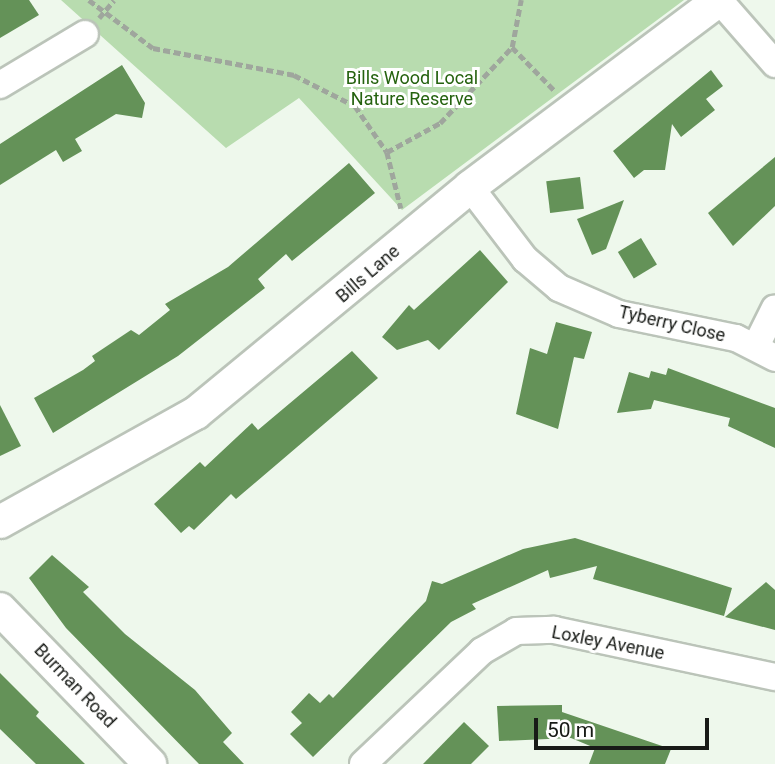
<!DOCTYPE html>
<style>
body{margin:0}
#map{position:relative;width:775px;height:764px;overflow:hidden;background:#eef8ec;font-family:Roboto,sans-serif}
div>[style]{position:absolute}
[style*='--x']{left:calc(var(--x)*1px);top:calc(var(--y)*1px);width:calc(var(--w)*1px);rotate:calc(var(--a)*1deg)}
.green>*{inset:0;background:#b8dcaf}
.building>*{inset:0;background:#649258;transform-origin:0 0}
.path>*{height:4.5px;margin-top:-2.25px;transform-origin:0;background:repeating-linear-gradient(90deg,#9fa69d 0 7px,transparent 0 10.5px)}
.roads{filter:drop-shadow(2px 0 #bbc4b9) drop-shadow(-2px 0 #bbc4b9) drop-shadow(0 2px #bbc4b9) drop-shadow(0 -2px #bbc4b9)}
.minor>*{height:26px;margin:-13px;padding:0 13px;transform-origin:13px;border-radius:13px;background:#fff}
.tertiary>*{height:32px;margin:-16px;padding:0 16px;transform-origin:16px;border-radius:16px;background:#fff}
span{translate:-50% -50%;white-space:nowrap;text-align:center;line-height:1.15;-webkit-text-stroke:6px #fff;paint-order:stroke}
.park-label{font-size:18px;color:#25620f}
.street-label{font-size:18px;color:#181b17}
.scale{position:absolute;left:534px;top:718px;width:175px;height:32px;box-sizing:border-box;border:4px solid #181b17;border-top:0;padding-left:9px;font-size:21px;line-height:24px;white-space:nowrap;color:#181b17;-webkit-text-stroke:5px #fff;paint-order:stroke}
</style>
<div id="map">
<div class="green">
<div style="clip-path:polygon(61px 0,684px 0,402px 210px,299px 98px,226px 148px)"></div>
</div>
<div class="building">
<div style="clip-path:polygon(0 0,29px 0,39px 15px,0 38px)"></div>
<div style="clip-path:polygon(122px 65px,145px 103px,142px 118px,116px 114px,75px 139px,82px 151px,63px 162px,56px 150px,0 185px,0 144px)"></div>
<div style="clip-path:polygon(711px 70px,723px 86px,706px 99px,715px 110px,681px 137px,672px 124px,665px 170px,644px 170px,634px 178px,613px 151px)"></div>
<div style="clip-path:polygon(775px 157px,775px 206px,733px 246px,708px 213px)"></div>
<div style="clip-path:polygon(349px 163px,375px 193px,292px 261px,286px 254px,258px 279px,265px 288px,178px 356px,53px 433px,34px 398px,83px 370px,95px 361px,92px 356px,131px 330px,139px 335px,170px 310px,165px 304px,228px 267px)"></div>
<div style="left:580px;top:177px;width:32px;height:34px;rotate:83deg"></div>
<div style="clip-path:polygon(624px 200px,606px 249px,592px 255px,577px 219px)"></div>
<div style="left:641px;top:238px;width:31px;height:27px;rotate:59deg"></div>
<div style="clip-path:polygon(480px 250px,508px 282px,439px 350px,428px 340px,397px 350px,382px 337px,409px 305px,414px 310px)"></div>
<div style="clip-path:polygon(556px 322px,592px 332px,584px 359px,574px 357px,558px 429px,516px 414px,530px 348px,547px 354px)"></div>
<div style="clip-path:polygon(352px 351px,378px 378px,236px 499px,231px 494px,194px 530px,189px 526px,181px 533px,154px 504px,200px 462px,205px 467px,252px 423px,258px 430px)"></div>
<div style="clip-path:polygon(668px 368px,775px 408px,775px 448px,728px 426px,730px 418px,654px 400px,651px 409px,617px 413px,629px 372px,649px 378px,651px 371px,666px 375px)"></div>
<div style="clip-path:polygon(0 405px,21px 446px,0 456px)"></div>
<div style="clip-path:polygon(575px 538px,732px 588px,724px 616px,593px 579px,597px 566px,550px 578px,548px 570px,472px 604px,476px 609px,451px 622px,313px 757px,290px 734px,302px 723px,291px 712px,309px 693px,320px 703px,329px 694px,333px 698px,426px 601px,432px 581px,442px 584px,523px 549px)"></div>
<div style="clip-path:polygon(52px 555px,89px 587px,83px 592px,125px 634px,195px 690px,232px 733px,223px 742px,244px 764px,199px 764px,66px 628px,29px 578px)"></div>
<div style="clip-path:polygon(766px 582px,775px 590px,775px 630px,725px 617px)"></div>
<div style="clip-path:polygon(0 673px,39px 712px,36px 716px,85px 764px,36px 764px,0 729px)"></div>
<div style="clip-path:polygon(562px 705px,562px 712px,671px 749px,665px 764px,589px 764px,595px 748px,571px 738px,499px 741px,497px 706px)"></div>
<div style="clip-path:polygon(464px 722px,489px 746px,471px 764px,423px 764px)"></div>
</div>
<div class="path">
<div style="--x:89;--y:0;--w:80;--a:36.9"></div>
<div style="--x:153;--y:48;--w:144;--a:10.8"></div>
<div style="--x:294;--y:75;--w:68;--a:26.9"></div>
<div style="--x:355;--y:106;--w:56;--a:55.2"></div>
<div style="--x:387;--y:152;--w:60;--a:-28.7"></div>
<div style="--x:440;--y:123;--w:105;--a:-46.5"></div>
<div style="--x:512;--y:47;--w:48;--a:-79.2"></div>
<div style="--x:99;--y:18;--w:23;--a:-50"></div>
<div style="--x:512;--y:47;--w:62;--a:45.7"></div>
<div style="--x:387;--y:152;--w:58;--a:76"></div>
</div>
<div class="roads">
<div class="minor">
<div style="--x:719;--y:0;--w:85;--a:48.8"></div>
<div style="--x:0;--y:85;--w:99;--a:-31"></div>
<div style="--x:470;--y:187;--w:91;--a:52.6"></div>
<div style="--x:525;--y:259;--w:45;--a:40.5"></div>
<div style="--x:559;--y:288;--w:65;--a:23.4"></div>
<div style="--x:619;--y:314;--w:119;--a:11.6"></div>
<div style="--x:736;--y:338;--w:44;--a:27.1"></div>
<div style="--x:756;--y:346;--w:42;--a:-63.4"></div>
<div style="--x:363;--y:764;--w:164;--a:-43.5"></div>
<div style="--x:482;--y:651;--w:39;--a:-30"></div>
<div style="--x:516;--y:631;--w:38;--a:-2"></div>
<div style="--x:554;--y:630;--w:226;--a:12"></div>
</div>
<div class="tertiary">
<div style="--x:0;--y:522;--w:224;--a:-29.1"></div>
<div style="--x:196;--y:413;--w:355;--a:-39.5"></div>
<div style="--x:470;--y:187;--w:311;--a:-36.9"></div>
<div style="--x:0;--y:609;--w:216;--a:45.9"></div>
</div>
</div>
<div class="park-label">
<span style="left:412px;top:89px">Bills Wood Local<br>Nature Reserve</span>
</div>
<div class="street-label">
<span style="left:368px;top:274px;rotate:-41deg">Bills Lane</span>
<span style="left:672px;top:324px;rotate:13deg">Tyberry Close</span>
<span style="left:608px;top:643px;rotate:11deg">Loxley Avenue</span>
<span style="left:75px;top:686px;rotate:46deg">Burman Road</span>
</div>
<div class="scale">50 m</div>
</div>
